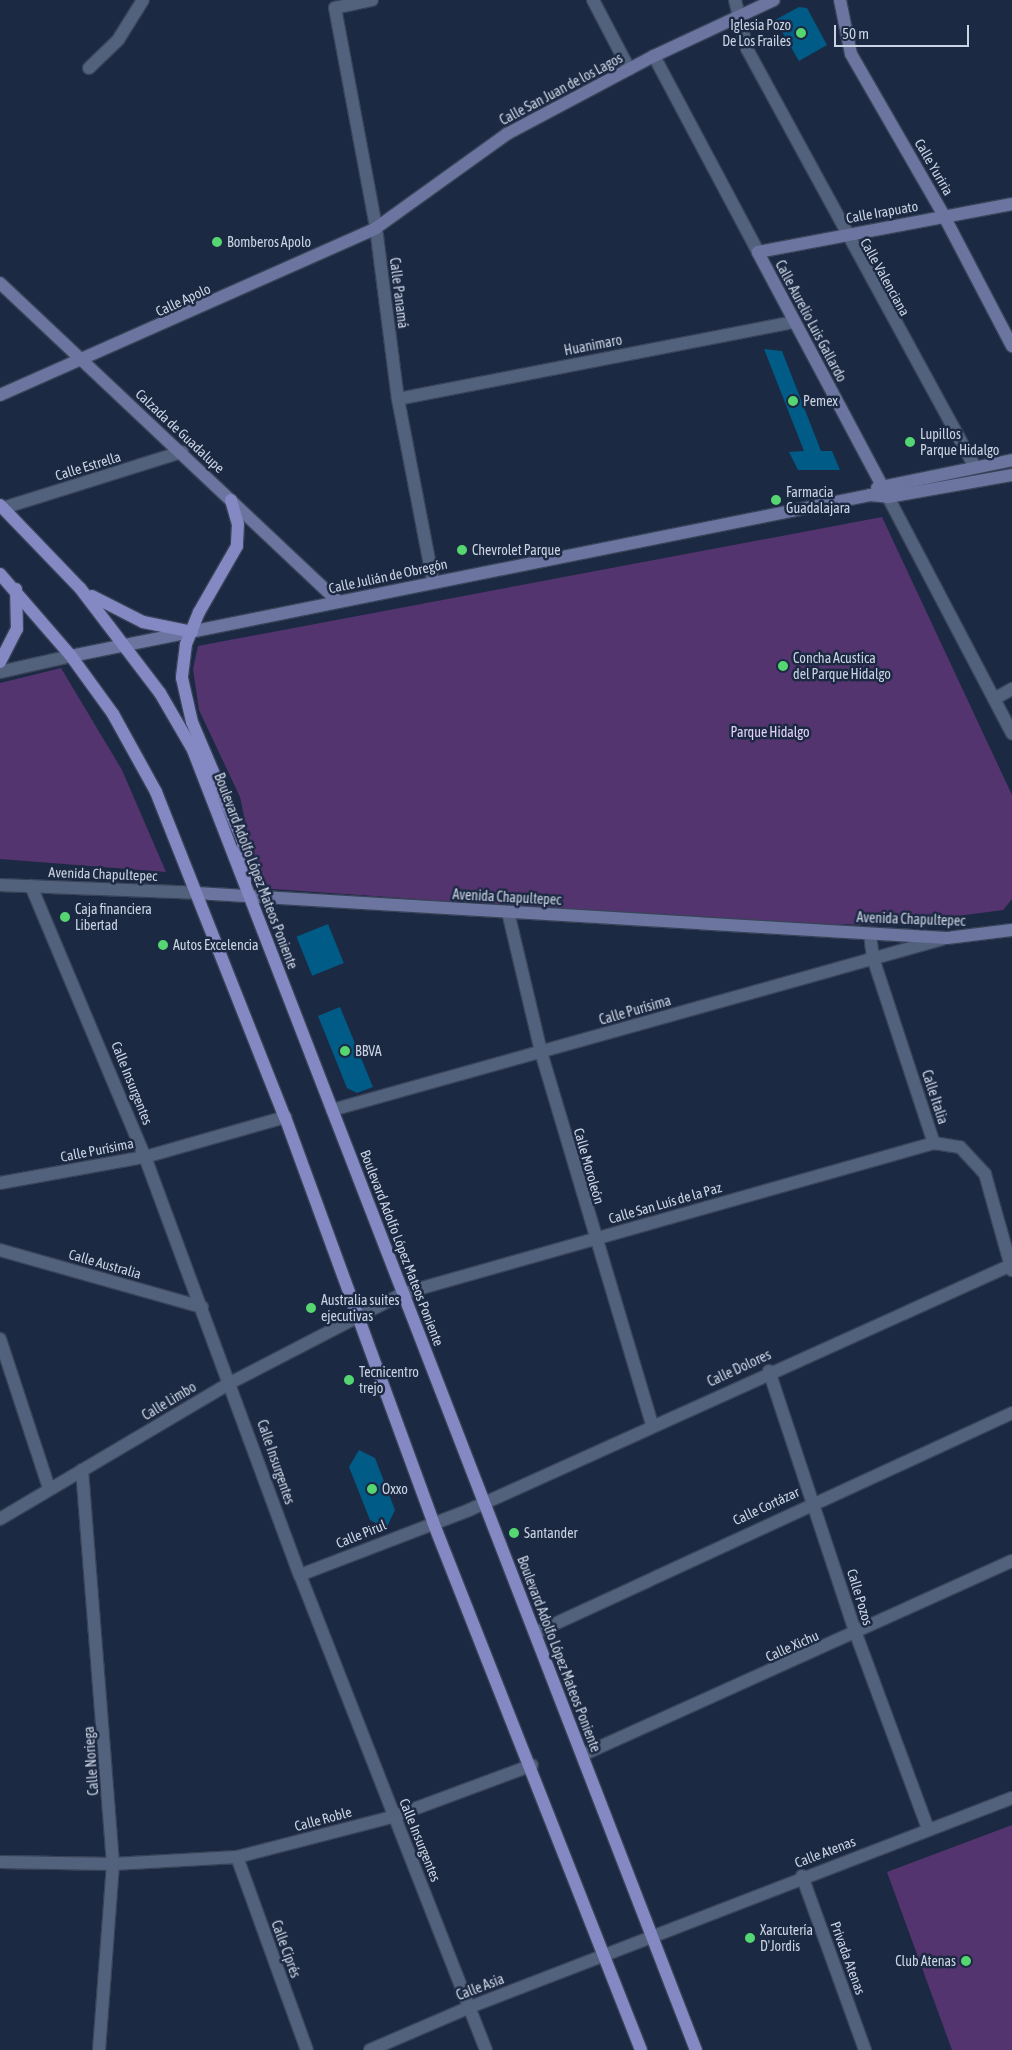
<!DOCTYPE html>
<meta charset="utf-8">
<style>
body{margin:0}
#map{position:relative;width:1012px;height:2050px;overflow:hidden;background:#1c2942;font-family:"Asap Condensed",sans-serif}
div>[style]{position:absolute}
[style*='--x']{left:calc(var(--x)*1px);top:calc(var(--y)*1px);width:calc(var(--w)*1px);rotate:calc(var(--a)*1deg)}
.green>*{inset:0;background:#54346e}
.building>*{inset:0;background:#005b87;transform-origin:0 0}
.roads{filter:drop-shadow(1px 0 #394358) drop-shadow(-1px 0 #394358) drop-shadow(0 1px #394358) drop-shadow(0 -1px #394358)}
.street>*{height:12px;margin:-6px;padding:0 6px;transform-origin:6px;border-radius:6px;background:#52627d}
.secondary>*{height:12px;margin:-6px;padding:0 6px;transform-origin:6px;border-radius:6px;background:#6b75a0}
.primary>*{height:12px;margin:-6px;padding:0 6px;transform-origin:6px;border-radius:6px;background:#8488c3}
.dots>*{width:14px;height:14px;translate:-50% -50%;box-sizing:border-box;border:2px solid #1c2942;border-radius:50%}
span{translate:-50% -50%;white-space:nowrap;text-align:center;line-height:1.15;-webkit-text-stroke:5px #1c2942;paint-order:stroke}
.poi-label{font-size:14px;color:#cad3e3}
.right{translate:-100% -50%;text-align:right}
.left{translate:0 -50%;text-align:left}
.street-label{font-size:14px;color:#cad3e3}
.park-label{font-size:14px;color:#e5d0fb}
.scale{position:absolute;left:834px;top:25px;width:135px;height:22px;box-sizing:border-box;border:2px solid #cad3e3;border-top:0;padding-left:6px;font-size:15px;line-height:18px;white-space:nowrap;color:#cad3e3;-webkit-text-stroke:4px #1c2942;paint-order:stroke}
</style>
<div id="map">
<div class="green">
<div style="clip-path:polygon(882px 517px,1012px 795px,1012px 899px,1003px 910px,889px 925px,759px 923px,259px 888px,240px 797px,199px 710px,193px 669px,198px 646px)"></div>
<div style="clip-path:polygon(61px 668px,122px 770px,166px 872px,0 859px,0 683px)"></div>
<div style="clip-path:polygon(1012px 1825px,1012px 2050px,952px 2050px,887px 1872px)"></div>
</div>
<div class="building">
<div style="clip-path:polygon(799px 7px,807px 8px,827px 45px,799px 61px,775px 20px)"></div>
<div style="clip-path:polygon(764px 349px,782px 351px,821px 451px,832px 451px,840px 470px,798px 470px,789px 452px,804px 451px)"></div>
<div style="left:328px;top:924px;width:42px;height:34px;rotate:68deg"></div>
<div style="clip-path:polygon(340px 1007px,373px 1087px,357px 1093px,347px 1088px,318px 1016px)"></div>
<div style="clip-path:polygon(359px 1450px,375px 1458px,395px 1510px,386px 1529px,370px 1520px,349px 1467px)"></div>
</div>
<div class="roads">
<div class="street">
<div style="--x:372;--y:0;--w:38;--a:168"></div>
<div style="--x:335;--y:8;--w:224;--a:79.4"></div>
<div style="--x:376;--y:228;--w:172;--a:82.7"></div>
<div style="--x:398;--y:399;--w:185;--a:79.1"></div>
<div style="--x:593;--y:0;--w:78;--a:62.4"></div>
<div style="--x:735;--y:0;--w:50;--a:76.2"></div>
<div style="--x:747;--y:49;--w:476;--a:61.4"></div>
<div style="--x:654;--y:56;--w:222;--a:62"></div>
<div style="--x:89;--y:68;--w:40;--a:-44"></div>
<div style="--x:118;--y:40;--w:47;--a:-58"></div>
<div style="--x:398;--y:399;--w:403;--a:-11"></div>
<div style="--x:888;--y:497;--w:267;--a:62.3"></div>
<div style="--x:3;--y:508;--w:188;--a:-17.4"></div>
<div style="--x:0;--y:672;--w:73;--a:-12.7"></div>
<div style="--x:994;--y:699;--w:21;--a:-29"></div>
<div style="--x:0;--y:885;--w:196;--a:2.3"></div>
<div style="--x:31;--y:886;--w:294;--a:67.2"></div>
<div style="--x:145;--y:1157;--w:446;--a:69.7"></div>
<div style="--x:300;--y:1575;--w:510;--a:68.62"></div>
<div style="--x:508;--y:912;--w:144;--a:76.7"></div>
<div style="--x:541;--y:1052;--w:389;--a:73.4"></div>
<div style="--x:870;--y:934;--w:24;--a:83"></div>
<div style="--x:873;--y:958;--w:195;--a:71.8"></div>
<div style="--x:332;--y:1110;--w:634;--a:-15.64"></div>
<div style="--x:0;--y:1183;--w:147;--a:-10.2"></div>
<div style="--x:145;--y:1157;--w:146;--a:-15.9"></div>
<div style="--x:0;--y:1250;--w:210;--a:15.8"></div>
<div style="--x:0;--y:1339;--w:157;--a:71.8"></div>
<div style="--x:769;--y:1371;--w:277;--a:71.7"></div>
<div style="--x:856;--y:1634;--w:208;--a:69.7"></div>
<div style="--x:82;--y:1470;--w:395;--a:85.5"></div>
<div style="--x:113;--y:1864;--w:187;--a:94.3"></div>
<div style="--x:0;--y:1519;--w:269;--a:-30.6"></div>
<div style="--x:232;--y:1382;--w:194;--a:-27.4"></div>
<div style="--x:404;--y:1293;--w:551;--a:-15.8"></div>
<div style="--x:934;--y:1143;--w:26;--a:9"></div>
<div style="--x:960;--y:1147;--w:37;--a:47"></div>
<div style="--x:985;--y:1174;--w:100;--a:74.3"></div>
<div style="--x:300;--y:1575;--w:181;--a:-21"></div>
<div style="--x:469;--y:1510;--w:595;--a:-24.32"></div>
<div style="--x:535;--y:1633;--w:525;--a:-24.76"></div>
<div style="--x:582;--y:1755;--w:472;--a:-24.3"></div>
<div style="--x:237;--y:1857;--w:205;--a:70.1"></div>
<div style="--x:0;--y:1862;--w:113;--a:1"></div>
<div style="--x:113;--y:1864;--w:124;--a:-3.2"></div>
<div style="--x:237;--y:1857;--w:163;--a:-14.5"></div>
<div style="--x:395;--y:1816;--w:146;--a:-20.4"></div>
<div style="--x:802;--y:1876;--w:185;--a:70.1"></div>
<div style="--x:370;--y:2050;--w:109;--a:-23.3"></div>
<div style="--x:470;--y:2007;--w:581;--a:-21.09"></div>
</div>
<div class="secondary">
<div style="--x:840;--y:0;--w:55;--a:78.5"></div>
<div style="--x:851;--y:54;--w:187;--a:60.1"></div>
<div style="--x:944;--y:216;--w:147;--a:62.4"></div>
<div style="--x:0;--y:283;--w:465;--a:43.3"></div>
<div style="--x:0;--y:395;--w:411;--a:-23.9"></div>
<div style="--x:376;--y:228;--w:161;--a:-35.7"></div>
<div style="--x:507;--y:134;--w:166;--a:-28"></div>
<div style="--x:654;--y:56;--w:132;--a:-25"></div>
<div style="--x:877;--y:488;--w:138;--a:-11.7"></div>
<div style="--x:888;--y:497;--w:277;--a:-118"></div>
<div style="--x:758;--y:252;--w:258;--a:-10.7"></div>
<div style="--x:71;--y:656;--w:815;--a:-11.39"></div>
<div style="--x:870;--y:495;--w:18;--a:6"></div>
<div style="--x:888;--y:497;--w:126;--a:-10.1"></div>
<div style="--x:196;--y:893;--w:752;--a:3.43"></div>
<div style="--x:947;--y:938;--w:65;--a:-7"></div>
</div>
<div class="primary">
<div style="--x:231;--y:500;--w:25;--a:74"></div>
<div style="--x:238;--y:524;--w:22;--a:93"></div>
<div style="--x:237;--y:546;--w:76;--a:119.9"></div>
<div style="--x:199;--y:612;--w:35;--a:112"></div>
<div style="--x:186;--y:644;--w:34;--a:97"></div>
<div style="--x:182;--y:678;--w:45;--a:77.2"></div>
<div style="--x:192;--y:722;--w:130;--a:67"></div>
<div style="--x:243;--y:842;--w:40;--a:87.1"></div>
<div style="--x:0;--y:505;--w:115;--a:46.1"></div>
<div style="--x:80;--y:588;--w:132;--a:52.7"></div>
<div style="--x:160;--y:693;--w:66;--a:59.9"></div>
<div style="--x:193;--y:750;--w:1394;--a:68.85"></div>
<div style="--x:0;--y:574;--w:108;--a:49.1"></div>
<div style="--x:71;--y:656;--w:72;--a:54.1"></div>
<div style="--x:113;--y:714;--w:89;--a:61.1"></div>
<div style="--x:156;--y:792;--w:350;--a:68.4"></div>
<div style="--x:285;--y:1117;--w:431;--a:69.9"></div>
<div style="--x:433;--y:1522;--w:567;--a:68.5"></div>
<div style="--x:92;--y:596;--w:57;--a:27"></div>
<div style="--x:143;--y:622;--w:50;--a:11.5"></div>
<div style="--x:0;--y:662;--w:37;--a:-63"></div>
<div style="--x:17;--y:629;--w:40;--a:-91.4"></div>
</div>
</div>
<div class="dots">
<div style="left:801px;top:33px;background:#56d671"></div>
<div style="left:217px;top:242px;background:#56d671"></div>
<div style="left:793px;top:401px;background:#56d671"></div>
<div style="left:910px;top:442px;background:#56d671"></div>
<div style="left:776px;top:500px;background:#56d671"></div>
<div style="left:462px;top:550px;background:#56d671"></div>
<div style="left:783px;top:666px;background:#56d671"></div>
<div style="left:65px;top:917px;background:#56d671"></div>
<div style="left:163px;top:945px;background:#56d671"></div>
<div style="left:345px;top:1051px;background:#56d671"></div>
<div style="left:311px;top:1308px;background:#56d671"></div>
<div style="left:349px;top:1380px;background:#56d671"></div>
<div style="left:372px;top:1489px;background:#56d671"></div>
<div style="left:514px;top:1533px;background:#56d671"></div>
<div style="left:750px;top:1938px;background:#56d671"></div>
<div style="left:966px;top:1961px;background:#56d671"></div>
</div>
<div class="poi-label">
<span class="right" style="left:791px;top:33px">Iglesia Pozo<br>De Los Frailes</span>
<span class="left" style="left:227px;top:242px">Bomberos Apolo</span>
<span class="left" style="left:803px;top:401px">Pemex</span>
<span class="left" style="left:920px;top:442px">Lupillos<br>Parque Hidalgo</span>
<span class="left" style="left:786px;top:500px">Farmacia<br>Guadalajara</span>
<span class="left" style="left:472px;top:550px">Chevrolet Parque</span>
<span class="left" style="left:793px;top:666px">Concha Acustica<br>del Parque Hidalgo</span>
<span class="left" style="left:75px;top:917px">Caja financiera<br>Libertad</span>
<span class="left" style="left:173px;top:945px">Autos Excelencia</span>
<span class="left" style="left:355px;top:1051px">BBVA</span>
<span class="left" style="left:321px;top:1308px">Australia suites<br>ejecutivas</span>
<span class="left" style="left:359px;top:1380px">Tecnicentro<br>trejo</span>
<span class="left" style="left:382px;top:1489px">Oxxo</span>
<span class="left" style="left:524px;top:1533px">Santander</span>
<span class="left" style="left:760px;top:1938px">Xarcutería<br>D'Jordis</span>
<span class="right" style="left:956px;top:1961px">Club Atenas</span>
</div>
<div class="street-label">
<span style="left:561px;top:89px;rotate:-28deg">Calle San Juan de los Lagos</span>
<span style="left:934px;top:167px;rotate:60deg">Calle Yuriria</span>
<span style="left:882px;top:212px;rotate:-10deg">Calle Irapuato</span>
<span style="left:885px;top:277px;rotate:61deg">Calle Valenciana</span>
<span style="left:399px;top:293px;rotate:83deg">Calle Panamá</span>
<span style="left:183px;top:300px;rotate:-25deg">Calle Apolo</span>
<span style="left:811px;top:321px;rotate:62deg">Calle Aurelio Luis Gallardo</span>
<span style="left:593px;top:345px;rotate:-11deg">Huanimaro</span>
<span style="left:180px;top:431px;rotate:43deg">Calzada de Guadalupe</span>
<span style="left:88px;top:466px;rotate:-17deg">Calle Estrella</span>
<span style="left:388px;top:576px;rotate:-12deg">Calle Julián de Obregón</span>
<span style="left:256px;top:871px;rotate:69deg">Boulevard Adolfo López Mateos Poniente</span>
<span style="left:103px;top:874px;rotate:2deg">Avenida Chapultepec</span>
<span style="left:507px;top:897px;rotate:3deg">Avenida Chapultepec</span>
<span style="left:911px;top:919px;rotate:2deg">Avenida Chapultepec</span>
<span style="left:635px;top:1010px;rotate:-16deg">Calle Purísima</span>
<span style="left:132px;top:1083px;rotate:68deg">Calle Insurgentes</span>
<span style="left:935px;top:1097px;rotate:72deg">Calle Italia</span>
<span style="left:97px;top:1150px;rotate:-11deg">Calle Purísima</span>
<span style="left:589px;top:1166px;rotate:74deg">Calle Moroleón</span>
<span style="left:665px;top:1203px;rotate:-16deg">Calle San Luís de la Paz</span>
<span style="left:402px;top:1248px;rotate:69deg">Boulevard Adolfo López Mateos Poniente</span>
<span style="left:105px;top:1264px;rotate:16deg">Calle Australia</span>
<span style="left:739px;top:1368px;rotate:-25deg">Calle Dolores</span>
<span style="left:169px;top:1401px;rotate:-31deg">Calle Limbo</span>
<span style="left:276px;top:1462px;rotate:71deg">Calle Insurgentes</span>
<span style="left:766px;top:1506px;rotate:-25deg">Calle Cortázar</span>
<span style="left:361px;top:1534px;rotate:-22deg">Calle Pirul</span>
<span style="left:860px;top:1597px;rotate:73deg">Calle Pozos</span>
<span style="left:792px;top:1646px;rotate:-24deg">Calle Xichu</span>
<span style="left:559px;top:1654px;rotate:69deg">Boulevard Adolfo López Mateos Poniente</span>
<span style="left:91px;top:1761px;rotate:-94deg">Calle Noriega</span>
<span style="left:323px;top:1819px;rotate:-15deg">Calle Roble</span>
<span style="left:420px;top:1840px;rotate:68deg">Calle Insurgentes</span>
<span style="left:825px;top:1852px;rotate:-21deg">Calle Atenas</span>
<span style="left:286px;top:1949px;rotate:70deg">Calle Ciprés</span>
<span style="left:848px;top:1958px;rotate:70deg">Privada Atenas</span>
<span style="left:480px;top:1987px;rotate:-21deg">Calle Asia</span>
</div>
<div class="park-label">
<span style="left:770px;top:732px">Parque Hidalgo</span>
</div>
<div class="scale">50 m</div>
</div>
